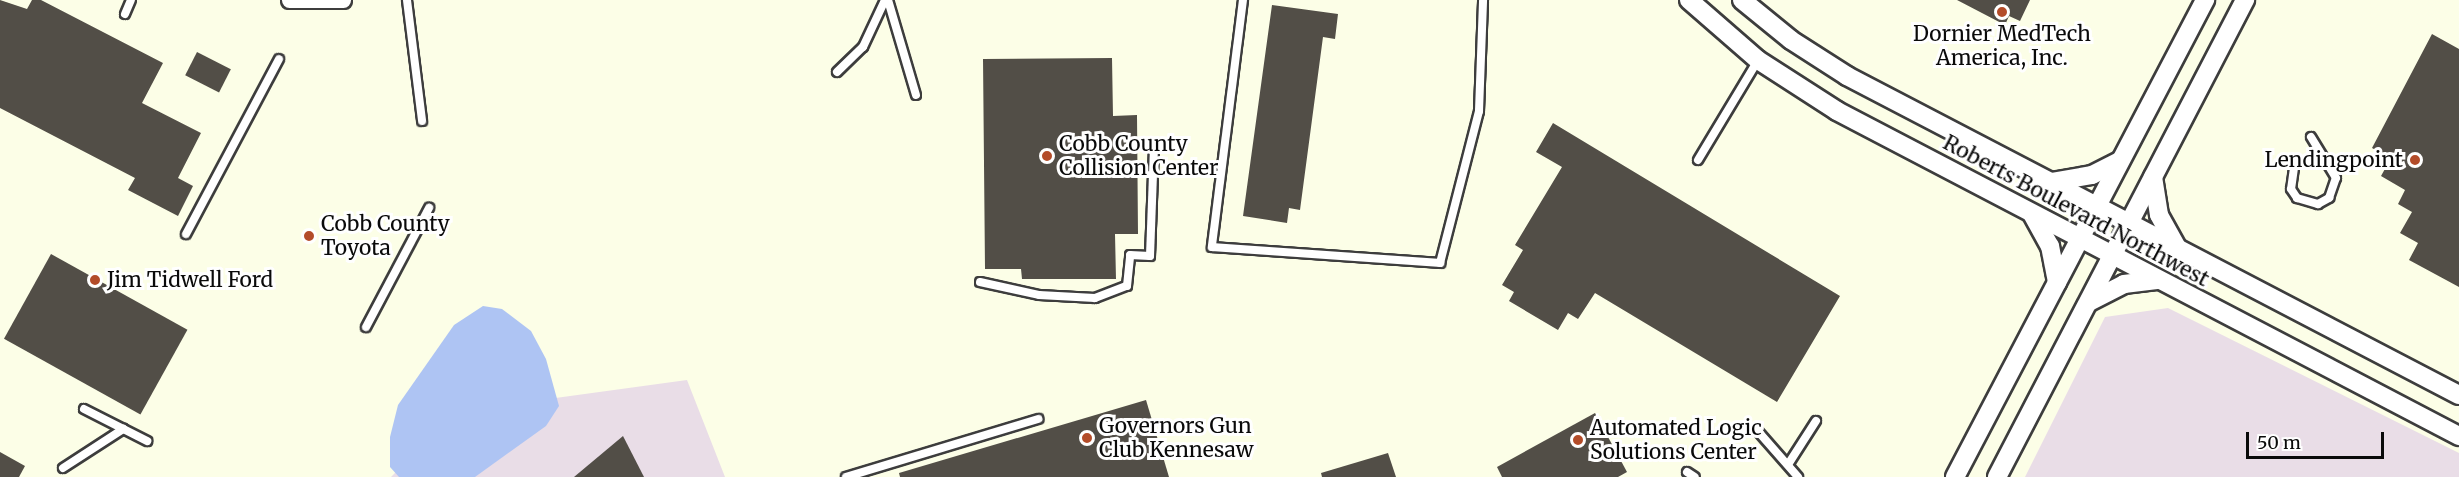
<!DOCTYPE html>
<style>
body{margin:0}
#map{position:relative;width:2459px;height:477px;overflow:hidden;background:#fcfee7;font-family:Merriweather,serif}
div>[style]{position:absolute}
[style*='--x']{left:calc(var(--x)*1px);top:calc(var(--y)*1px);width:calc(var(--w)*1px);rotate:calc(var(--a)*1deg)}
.industrial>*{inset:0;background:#e9dde7}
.water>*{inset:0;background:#aec4f3}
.building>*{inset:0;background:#524e47;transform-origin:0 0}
.roads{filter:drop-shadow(2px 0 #3d3d3d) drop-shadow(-2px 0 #3d3d3d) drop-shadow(0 2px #3d3d3d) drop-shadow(0 -2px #3d3d3d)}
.service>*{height:8px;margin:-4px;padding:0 4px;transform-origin:4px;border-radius:4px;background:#fff}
.minor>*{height:15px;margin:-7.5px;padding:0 7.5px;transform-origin:7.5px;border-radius:7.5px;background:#fff}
.tertiary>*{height:18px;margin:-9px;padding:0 9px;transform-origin:9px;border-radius:9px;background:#fff}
.dots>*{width:16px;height:16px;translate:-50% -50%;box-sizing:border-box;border:3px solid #fff;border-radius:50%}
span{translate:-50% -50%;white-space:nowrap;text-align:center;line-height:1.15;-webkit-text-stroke:6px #fff;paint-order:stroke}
.poi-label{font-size:21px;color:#0a0a0a}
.left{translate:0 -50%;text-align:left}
.right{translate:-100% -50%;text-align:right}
.street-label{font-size:21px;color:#0a0a0a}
.scale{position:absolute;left:2246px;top:432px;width:138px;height:27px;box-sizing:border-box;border:3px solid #0a0a0a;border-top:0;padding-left:8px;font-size:18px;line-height:21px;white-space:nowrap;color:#0a0a0a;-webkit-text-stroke:4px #fff;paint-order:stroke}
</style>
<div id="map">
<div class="industrial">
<div style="clip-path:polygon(2168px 308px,2459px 453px,2459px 477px,2025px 477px,2105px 317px)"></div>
<div style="clip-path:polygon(687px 380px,725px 477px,391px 477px,454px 412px)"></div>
</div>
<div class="water">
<div style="clip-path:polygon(483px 306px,502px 309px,531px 331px,546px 359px,559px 406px,546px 426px,475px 477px,399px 477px,390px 467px,390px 437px,398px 405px,454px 325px)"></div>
</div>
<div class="building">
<div style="clip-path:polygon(0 0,27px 9px,32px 0,41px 0,163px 63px,142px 103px,201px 133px,178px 178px,193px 186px,178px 216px,128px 190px,135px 178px,0 108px)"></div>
<div style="clip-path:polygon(1957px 0,2030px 0,2020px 21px,2009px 16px,2005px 25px)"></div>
<div style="clip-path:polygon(1272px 5px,1338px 14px,1335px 39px,1323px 37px,1300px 210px,1289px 208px,1287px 223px,1243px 216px)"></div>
<div style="clip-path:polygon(2432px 34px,2459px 49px,2459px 287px,2409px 260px,2418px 243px,2400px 233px,2412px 212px,2398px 204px,2405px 190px,2381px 176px,2391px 158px,2372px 148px)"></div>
<div style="left:197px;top:52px;width:38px;height:26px;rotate:27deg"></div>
<div style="clip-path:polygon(1112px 58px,1113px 116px,1137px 115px,1138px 234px,1115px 234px,1116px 279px,1022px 279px,1021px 269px,985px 269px,983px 59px)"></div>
<div style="clip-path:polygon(1553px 123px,1840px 296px,1777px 402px,1595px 293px,1578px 319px,1568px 313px,1558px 330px,1509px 301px,1514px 292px,1502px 285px,1523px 250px,1515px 245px,1562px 167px,1536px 152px)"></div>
<div style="left:51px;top:254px;width:156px;height:97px;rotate:29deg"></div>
<div style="clip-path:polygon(1146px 400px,1169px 477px,900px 477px,899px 473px)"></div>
<div style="clip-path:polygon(1595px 413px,1627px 472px,1618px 477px,1502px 477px,1497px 467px)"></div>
<div style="clip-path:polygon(623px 436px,644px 477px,574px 477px)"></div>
<div style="clip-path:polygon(0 452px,25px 466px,19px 477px,0 477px)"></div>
<div style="clip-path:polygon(1388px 453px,1396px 477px,1322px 477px,1321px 473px)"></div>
</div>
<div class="roads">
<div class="service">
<div style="--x:407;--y:0;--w:122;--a:82.9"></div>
<div style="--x:888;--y:0;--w:99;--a:73.6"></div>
<div style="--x:1243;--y:0;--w:249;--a:97.2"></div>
<div style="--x:1212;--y:247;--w:229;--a:4"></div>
<div style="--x:1440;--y:263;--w:157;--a:-75.6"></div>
<div style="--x:1479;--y:111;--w:111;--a:-87.9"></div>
<div style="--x:125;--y:14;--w:15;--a:-67"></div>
<div style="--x:837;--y:72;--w:36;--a:-44"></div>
<div style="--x:863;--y:47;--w:52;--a:-64.9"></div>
<div style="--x:1698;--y:160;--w:117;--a:-59"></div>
<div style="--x:2294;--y:168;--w:21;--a:98"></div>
<div style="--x:2291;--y:189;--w:11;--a:56"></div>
<div style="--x:2297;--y:198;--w:22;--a:16"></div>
<div style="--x:2318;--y:204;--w:13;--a:-29"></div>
<div style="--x:2329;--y:198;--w:21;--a:-71"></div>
<div style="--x:2336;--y:178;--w:48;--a:-121.4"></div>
<div style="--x:186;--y:234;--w:198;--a:-62"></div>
<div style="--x:980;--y:282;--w:60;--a:12.4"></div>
<div style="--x:1039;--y:295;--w:56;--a:3.1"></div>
<div style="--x:1095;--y:298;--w:34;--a:-21"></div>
<div style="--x:1127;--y:286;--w:31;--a:-84"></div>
<div style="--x:1130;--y:255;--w:20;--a:3"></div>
<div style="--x:1150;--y:256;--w:107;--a:-87.9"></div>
<div style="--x:366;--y:327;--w:135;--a:-62.1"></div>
<div style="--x:84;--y:409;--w:71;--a:26.9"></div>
<div style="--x:1756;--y:429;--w:64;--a:48.8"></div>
<div style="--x:1789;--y:463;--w:50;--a:-57.3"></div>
<div style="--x:63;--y:468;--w:72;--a:-33"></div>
<div style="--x:1687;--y:472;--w:9;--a:32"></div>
<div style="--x:846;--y:477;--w:201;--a:-16.8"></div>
</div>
<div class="minor">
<div style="--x:289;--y:0;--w:54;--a:0"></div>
</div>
<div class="tertiary">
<div style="--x:1689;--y:0;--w:91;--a:41"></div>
<div style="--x:1758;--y:60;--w:94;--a:32.8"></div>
<div style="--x:1837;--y:111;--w:702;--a:27.59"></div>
<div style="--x:1742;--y:0;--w:63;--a:39.2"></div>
<div style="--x:1791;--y:40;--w:67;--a:32.7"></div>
<div style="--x:1847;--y:76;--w:690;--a:27.53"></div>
<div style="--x:2153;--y:177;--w:38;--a:81"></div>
<div style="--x:2159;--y:215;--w:35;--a:61"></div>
<div style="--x:2051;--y:182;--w:42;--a:-9.7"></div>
<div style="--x:2092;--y:175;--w:31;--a:-27"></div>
<div style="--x:2032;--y:214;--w:37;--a:61"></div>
<div style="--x:2050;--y:246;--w:37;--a:79"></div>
<div style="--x:2089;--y:302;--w:39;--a:-27"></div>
<div style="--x:2124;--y:284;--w:35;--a:-7"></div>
<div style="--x:1955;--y:477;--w:539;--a:-62.34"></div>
<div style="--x:1997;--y:477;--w:538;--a:-62.53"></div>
</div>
</div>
<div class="dots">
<div style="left:2002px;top:12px;background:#b34c29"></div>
<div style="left:1047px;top:156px;background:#b34c29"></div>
<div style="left:2415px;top:160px;background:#b34c29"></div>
<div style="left:309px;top:236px;background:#b34c29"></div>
<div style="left:95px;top:280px;background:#b34c29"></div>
<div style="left:1087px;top:438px;background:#b34c29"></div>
<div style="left:1578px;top:440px;background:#b34c29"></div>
</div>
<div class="poi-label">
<span style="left:2002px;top:46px">Dornier MedTech<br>America, Inc.</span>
<span class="left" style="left:1059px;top:156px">Cobb County<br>Collision Center</span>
<span class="right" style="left:2403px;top:160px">Lendingpoint</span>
<span class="left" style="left:321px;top:236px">Cobb County<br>Toyota</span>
<span class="left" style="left:107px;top:280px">Jim Tidwell Ford</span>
<span class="left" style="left:1099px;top:438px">Governors Gun<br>Club Kennesaw</span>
<span class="left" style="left:1590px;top:440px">Automated Logic<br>Solutions Center</span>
</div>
<div class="street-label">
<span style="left:2076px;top:211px;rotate:28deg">Roberts Boulevard Northwest</span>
</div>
<div class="scale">50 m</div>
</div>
